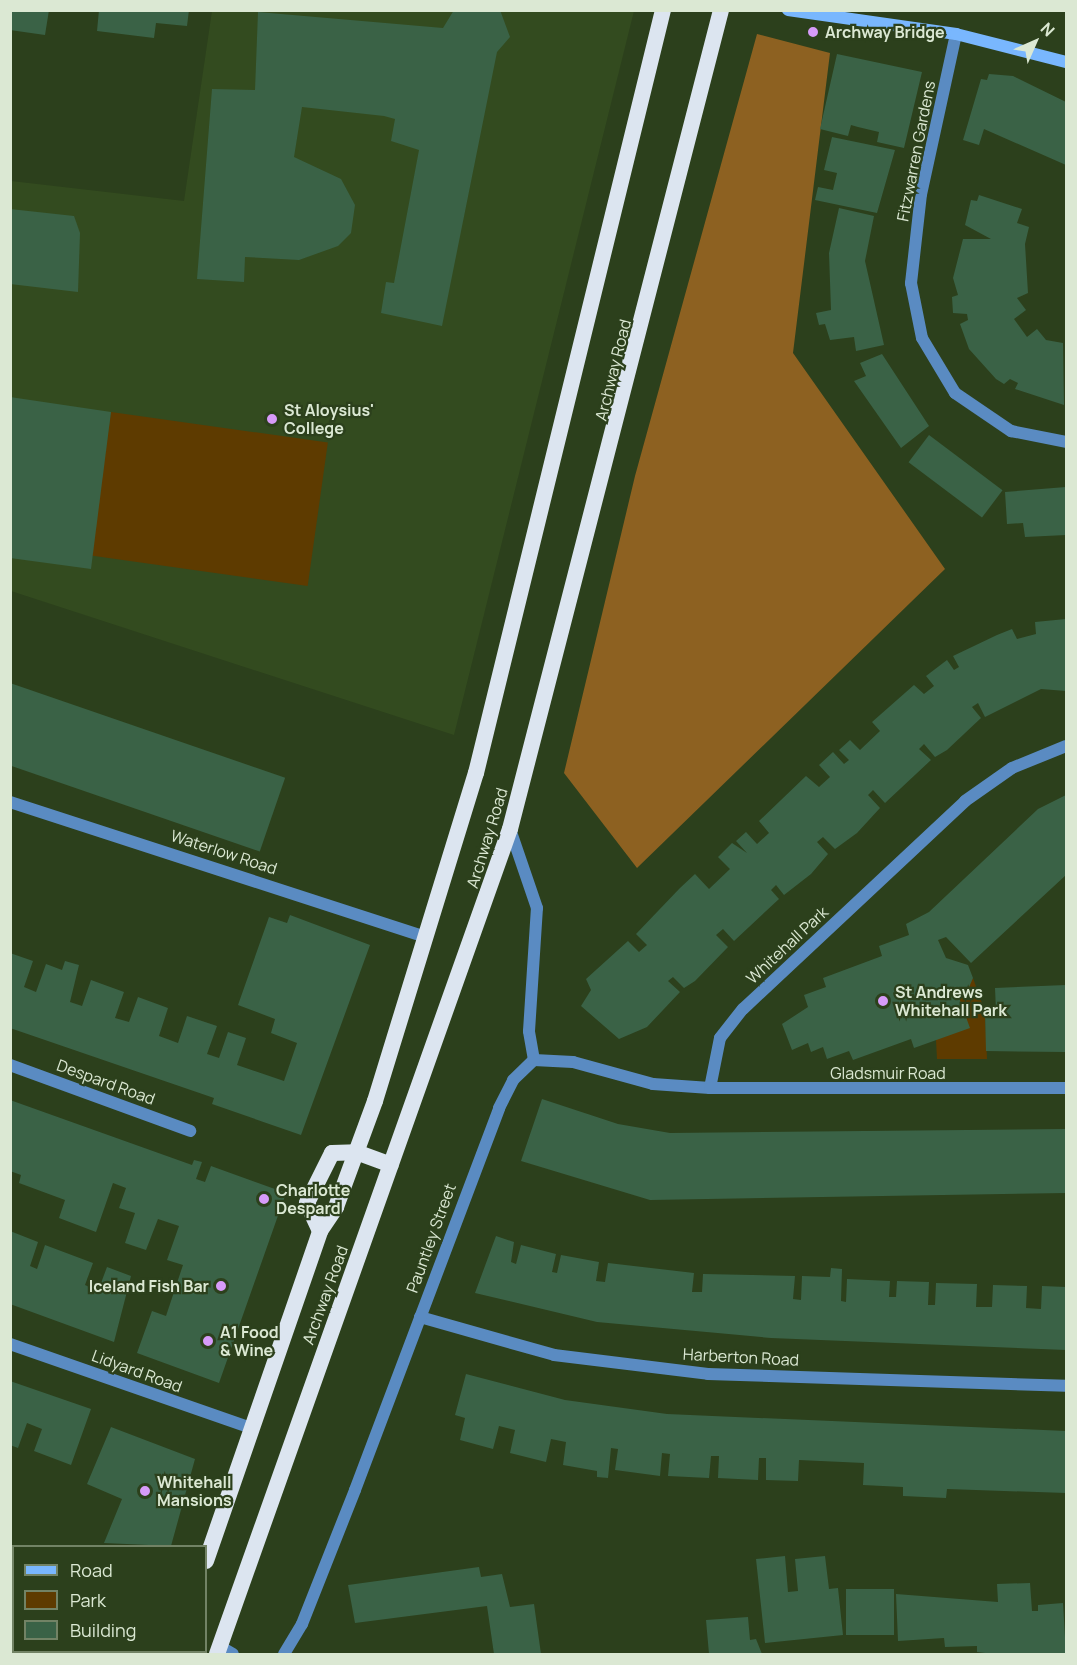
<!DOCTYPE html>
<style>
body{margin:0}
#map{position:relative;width:1077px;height:1665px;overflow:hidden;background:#2c401c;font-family:Manrope,sans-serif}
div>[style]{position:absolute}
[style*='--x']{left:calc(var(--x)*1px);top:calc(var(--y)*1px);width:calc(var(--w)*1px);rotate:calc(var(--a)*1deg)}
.built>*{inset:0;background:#334b1f}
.green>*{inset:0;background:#5e3b00;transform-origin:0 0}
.forest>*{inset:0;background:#8d6121}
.building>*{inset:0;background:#3a6246;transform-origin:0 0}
.minor>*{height:12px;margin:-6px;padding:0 6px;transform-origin:6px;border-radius:6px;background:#5a8bc2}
.secondary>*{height:12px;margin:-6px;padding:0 6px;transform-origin:6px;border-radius:6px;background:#79b7fe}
.trunk>*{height:16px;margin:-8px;padding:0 8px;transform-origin:8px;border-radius:8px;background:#dce5f0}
.dots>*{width:16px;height:16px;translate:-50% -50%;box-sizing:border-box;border:3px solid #2c401c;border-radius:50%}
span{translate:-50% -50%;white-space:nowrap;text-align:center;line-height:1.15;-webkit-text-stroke:4.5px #2c401c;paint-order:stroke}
.poi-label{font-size:16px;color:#dbe8d3;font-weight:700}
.left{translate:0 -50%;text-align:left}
.right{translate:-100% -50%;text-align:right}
.street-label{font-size:16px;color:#dbe8d3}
.frame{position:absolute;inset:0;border:12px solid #dbe8d3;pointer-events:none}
.legend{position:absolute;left:12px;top:1545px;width:195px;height:108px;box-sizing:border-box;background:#2c401c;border:2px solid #728365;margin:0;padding:8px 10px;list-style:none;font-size:18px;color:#dbe8d3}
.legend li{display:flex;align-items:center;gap:12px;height:30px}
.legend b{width:30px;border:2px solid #728365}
.north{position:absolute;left:1005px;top:12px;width:60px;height:60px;-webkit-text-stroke:4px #2c401c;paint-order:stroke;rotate:45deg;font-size:16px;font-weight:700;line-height:24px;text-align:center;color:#dbe8d3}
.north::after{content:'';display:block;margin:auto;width:21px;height:27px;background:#dbe8d3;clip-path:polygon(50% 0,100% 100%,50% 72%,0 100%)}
</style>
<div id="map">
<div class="built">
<div style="clip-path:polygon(212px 11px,634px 11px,454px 735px,11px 591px,11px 181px,184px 201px)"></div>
</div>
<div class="green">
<div style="left:111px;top:412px;width:219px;height:145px;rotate:8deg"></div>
<div style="clip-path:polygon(973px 978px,985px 1012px,987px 1059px,937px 1059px,936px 1040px)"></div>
</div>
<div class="forest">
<div style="clip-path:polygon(757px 34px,830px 53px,793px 353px,945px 569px,637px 868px,564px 773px,635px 476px)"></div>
</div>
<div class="building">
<div style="clip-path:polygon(10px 10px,49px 10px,45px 35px,10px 30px)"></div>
<div style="clip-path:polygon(99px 10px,189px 10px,187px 26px,156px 23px,154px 38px,97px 31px)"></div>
<div style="clip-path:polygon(454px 10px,500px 10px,510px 37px,497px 52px,442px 326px,381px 313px,386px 282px,394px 283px,419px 150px,391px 141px,395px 119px,384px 116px,302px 107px,294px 157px,341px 179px,355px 205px,351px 233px,338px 246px,299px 260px,245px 257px,244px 282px,197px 279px,212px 89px,255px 90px,258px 12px,443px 28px)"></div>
<div style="clip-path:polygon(837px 54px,922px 72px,904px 148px,877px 142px,879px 132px,858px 127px,851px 125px,848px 136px,820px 129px)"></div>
<div style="clip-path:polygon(989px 74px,1013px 76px,1066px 102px,1066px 165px,984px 129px,979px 145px,963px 140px,981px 79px,987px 80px)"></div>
<div style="clip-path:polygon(832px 137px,895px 150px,877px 213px,815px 200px,818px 187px,833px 190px,837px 173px,824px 170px)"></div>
<div style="clip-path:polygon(979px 195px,1022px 209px,1017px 223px,1029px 227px,1025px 244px,1028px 293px,1017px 298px,1026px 310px,1014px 319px,1027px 337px,1037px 329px,1046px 340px,1063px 343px,1064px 405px,1015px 389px,1018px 383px,1010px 379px,1004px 384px,996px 379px,969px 349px,960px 324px,968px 320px,967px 314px,953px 313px,952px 297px,958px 295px,953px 278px,963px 239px,991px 239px,965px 225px,971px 200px,977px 201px)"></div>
<div style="clip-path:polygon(839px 208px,874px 216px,865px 261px,884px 345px,856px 351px,854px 337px,830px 340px,825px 324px,819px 325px,816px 313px,831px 310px,829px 253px)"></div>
<div style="clip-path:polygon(10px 209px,74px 216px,80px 233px,78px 292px,10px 284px)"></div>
<div style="clip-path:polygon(882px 354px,929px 426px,901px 448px,854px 381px,866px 376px,860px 363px)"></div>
<div style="clip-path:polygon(10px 397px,111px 412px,91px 569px,10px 558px)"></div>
<div style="left:929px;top:435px;width:92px;height:34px;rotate:37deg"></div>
<div style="clip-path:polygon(1066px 487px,1066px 535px,1025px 537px,1023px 523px,1007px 524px,1005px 492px)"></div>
<div style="clip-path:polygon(1066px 619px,1066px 691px,1041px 689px,985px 717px,978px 703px,972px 707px,981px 718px,947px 750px,935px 757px,924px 744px,919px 749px,931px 760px,885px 803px,873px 790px,868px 795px,880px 808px,857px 833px,835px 849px,823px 837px,817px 842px,828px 854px,811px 874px,784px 895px,776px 885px,771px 890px,779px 899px,734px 941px,723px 929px,716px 935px,728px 947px,695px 981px,684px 988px,673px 977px,668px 981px,680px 992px,647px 1027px,619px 1039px,581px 1006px,591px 990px,586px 979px,628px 941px,639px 952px,647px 945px,636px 934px,680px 888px,695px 874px,709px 889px,730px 869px,718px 857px,732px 843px,747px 853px,736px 841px,746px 832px,757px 844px,769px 833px,759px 821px,806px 776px,819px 787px,830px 777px,819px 765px,833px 752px,844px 764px,849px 760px,839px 750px,850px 740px,860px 750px,880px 731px,872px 722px,914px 685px,924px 694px,934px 686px,926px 676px,947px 660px,954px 670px,959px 667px,953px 656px,997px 635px,1012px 629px,1017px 639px,1036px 634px,1035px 622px)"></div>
<div style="left:10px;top:683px;width:291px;height:78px;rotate:19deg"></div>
<div style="clip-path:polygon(1066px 795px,1066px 875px,971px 963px,946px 937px,938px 940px,946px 958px,968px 965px,973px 978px,967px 992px,958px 995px,970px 1028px,914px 1048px,911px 1039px,853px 1060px,849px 1051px,827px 1059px,823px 1047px,811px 1052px,808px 1043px,792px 1050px,782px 1024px,808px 1007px,804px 995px,826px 987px,823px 978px,882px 956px,879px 946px,909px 935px,906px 924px,929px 912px,1038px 809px)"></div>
<div style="clip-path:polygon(290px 915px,370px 945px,301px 1135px,212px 1104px,214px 1098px,10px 1028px,10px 953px,33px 961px,24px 987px,36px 992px,46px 964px,62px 970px,65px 961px,79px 965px,70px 1002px,82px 1006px,91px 980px,124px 992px,115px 1018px,129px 1022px,138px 997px,168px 1008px,159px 1036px,178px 1043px,187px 1016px,217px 1026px,207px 1054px,219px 1058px,228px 1032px,246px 1038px,237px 1065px,284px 1081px,297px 1043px,271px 1033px,275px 1019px,238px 1005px,269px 917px,287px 923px)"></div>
<div style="clip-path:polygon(1066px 985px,1066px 1052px,986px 1051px,985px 1012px,996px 1011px,995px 988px)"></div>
<div style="clip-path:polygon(542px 1099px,618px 1124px,670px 1133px,1066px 1129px,1066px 1193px,650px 1200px,521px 1161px)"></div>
<div style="clip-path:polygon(10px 1100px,192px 1165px,194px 1160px,202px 1162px,196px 1179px,205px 1182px,211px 1166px,286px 1193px,219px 1383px,137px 1353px,152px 1311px,166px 1316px,183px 1265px,167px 1260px,179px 1226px,158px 1219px,146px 1250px,125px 1243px,135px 1213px,119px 1208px,126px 1188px,113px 1183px,96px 1232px,59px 1218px,65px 1200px,19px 1183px,21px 1175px,10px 1171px)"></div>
<div style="clip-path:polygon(10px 1231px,38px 1242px,30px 1266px,37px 1269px,45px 1245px,93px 1263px,85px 1285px,98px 1291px,107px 1267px,131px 1276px,114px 1342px,10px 1304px)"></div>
<div style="clip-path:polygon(496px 1236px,514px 1242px,511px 1262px,516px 1264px,521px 1245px,556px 1254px,552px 1272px,557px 1273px,561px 1255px,599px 1262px,596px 1281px,605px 1282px,608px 1263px,694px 1273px,692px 1292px,702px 1292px,703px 1274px,795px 1276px,793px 1299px,801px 1300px,802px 1276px,830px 1277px,831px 1268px,842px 1269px,841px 1301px,846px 1302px,847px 1279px,890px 1281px,889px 1297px,896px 1297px,897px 1281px,929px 1282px,928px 1305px,935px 1305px,936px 1283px,977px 1284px,976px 1307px,992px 1307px,993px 1285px,1027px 1286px,1026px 1308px,1041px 1309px,1042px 1286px,1066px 1287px,1066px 1350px,771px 1338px,597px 1322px,475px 1293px)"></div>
<div style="clip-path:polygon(466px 1374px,565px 1400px,667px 1414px,1066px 1431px,1066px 1493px,947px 1489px,946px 1498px,903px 1496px,903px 1487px,863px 1485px,864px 1463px,799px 1460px,798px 1481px,766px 1480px,766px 1458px,759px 1458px,758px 1480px,718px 1478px,719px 1456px,711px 1456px,709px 1478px,668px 1476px,670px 1454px,662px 1453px,660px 1476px,615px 1470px,618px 1449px,611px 1448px,608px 1478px,597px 1477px,597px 1471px,563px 1465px,566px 1442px,551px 1439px,546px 1462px,510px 1453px,515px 1430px,499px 1426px,493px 1449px,460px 1440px,465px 1418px,455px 1415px)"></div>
<div style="clip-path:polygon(10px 1381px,91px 1409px,71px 1465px,34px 1451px,42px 1429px,27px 1423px,18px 1448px,10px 1445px)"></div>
<div style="clip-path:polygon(111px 1427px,195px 1459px,171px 1546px,104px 1543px,122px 1499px,87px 1484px)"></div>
<div style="left:10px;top:1545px;width:4px;height:52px;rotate:14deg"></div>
<div style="clip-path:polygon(785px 1556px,788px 1592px,798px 1591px,795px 1559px,825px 1556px,829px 1589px,838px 1588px,843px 1635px,765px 1643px,756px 1559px)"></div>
<div style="clip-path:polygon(479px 1567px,481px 1577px,502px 1574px,510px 1607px,534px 1604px,541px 1654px,494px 1654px,487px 1606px,355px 1623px,348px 1585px)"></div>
<div style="clip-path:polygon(1030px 1583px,1032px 1611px,1038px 1611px,1038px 1605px,1063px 1603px,1066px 1654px,993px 1654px,977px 1652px,977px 1646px,945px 1647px,944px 1638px,898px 1641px,896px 1594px,998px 1602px,997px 1584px)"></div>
<div style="left:846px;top:1589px;width:48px;height:46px"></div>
<div style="clip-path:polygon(748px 1617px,750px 1640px,756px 1639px,762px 1654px,709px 1654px,706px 1620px)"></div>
</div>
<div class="minor">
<div style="--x:956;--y:34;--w:164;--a:102.3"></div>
<div style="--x:921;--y:194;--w:90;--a:96.4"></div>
<div style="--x:911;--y:283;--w:56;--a:78.7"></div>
<div style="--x:922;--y:338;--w:64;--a:59"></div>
<div style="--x:955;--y:393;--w:68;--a:34.2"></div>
<div style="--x:1011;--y:431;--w:56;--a:11.3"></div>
<div style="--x:10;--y:802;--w:437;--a:18"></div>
<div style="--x:534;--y:1060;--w:39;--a:3"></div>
<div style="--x:573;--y:1062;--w:83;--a:15.4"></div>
<div style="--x:653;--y:1084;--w:57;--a:4"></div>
<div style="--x:710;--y:1088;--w:51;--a:-78.7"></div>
<div style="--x:720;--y:1038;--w:37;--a:-52"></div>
<div style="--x:743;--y:1009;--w:304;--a:-43.1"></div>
<div style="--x:965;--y:801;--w:57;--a:-35.1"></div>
<div style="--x:1012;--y:768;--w:58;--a:-22.2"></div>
<div style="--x:10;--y:1065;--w:192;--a:20.1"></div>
<div style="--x:710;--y:1088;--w:356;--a:0"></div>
<div style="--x:420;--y:1317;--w:139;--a:15.8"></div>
<div style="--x:554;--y:1355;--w:155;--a:7"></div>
<div style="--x:708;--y:1374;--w:358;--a:1.9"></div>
<div style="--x:10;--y:1344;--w:255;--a:19.2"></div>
<div style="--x:219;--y:1646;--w:16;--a:30"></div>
<div style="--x:284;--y:1654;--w:35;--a:-59"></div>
<div style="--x:302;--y:1624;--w:144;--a:-68.4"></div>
<div style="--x:355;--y:1490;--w:408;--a:-69.3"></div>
<div style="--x:499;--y:1108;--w:31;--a:-63"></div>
<div style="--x:513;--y:1080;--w:29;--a:-44"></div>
<div style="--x:534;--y:1060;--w:29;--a:-100"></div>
<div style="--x:529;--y:1031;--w:123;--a:-86.3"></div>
<div style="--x:537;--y:908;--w:83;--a:-108.9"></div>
</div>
<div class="secondary">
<div style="--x:788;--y:10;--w:170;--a:8.1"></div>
<div style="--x:956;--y:34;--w:114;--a:14.3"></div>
</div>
<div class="trunk">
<div style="--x:320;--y:1231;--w:31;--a:-115"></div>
<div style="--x:307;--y:1203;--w:56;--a:-63.4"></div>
<div style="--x:332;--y:1153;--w:24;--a:-2"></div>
<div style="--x:356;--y:1152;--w:37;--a:20"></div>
<div style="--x:206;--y:1561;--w:349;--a:-70.9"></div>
<div style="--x:320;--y:1231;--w:29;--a:-56"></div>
<div style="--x:336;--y:1207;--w:113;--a:-69.8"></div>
<div style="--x:375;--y:1101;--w:343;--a:-72.9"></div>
<div style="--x:476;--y:773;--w:786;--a:-76.23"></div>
<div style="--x:170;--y:1654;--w:2;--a:-63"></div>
<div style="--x:217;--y:1654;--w:875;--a:-70.45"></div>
<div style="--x:510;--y:829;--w:846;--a:-75.55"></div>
</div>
<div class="dots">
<div style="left:813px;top:32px;background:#d79bf9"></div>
<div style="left:272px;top:419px;background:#d79bf9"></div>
<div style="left:883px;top:1001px;background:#d79bf9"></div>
<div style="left:264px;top:1199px;background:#d79bf9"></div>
<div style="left:221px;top:1286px;background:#d79bf9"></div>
<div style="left:208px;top:1341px;background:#d79bf9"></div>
<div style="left:145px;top:1491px;background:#d79bf9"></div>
</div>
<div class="poi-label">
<span class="left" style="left:825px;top:32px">Archway Bridge</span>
<span class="left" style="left:284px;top:419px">St Aloysius'<br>College</span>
<span class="left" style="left:895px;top:1001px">St Andrews<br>Whitehall Park</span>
<span class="left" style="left:276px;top:1199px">Charlotte<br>Despard</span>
<span class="right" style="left:209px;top:1286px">Iceland Fish Bar</span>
<span class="left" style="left:220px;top:1341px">A1 Food<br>&amp; Wine</span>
<span class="left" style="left:157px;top:1491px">Whitehall<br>Mansions</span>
</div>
<div class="street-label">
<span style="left:916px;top:151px;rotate:-79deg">Fitzwarren Gardens</span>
<span style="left:613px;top:370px;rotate:-76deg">Archway Road</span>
<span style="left:487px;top:838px;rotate:-73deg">Archway Road</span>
<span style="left:224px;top:852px;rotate:18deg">Waterlow Road</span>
<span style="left:787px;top:945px;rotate:-43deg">Whitehall Park</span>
<span style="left:888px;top:1073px">Gladsmuir Road</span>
<span style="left:106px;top:1082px;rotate:20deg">Despard Road</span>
<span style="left:431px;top:1238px;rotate:-70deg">Pauntley Street</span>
<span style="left:325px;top:1295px;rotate:-70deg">Archway Road</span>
<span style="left:741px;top:1357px;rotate:3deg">Harberton Road</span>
<span style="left:137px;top:1371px;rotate:20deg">Lidyard Road</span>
</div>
<div class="frame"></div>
<ul class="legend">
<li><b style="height:8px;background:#79b7fe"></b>Road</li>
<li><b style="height:16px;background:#5e3b00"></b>Park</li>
<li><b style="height:16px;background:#3a6246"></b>Building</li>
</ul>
<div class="north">N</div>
</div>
